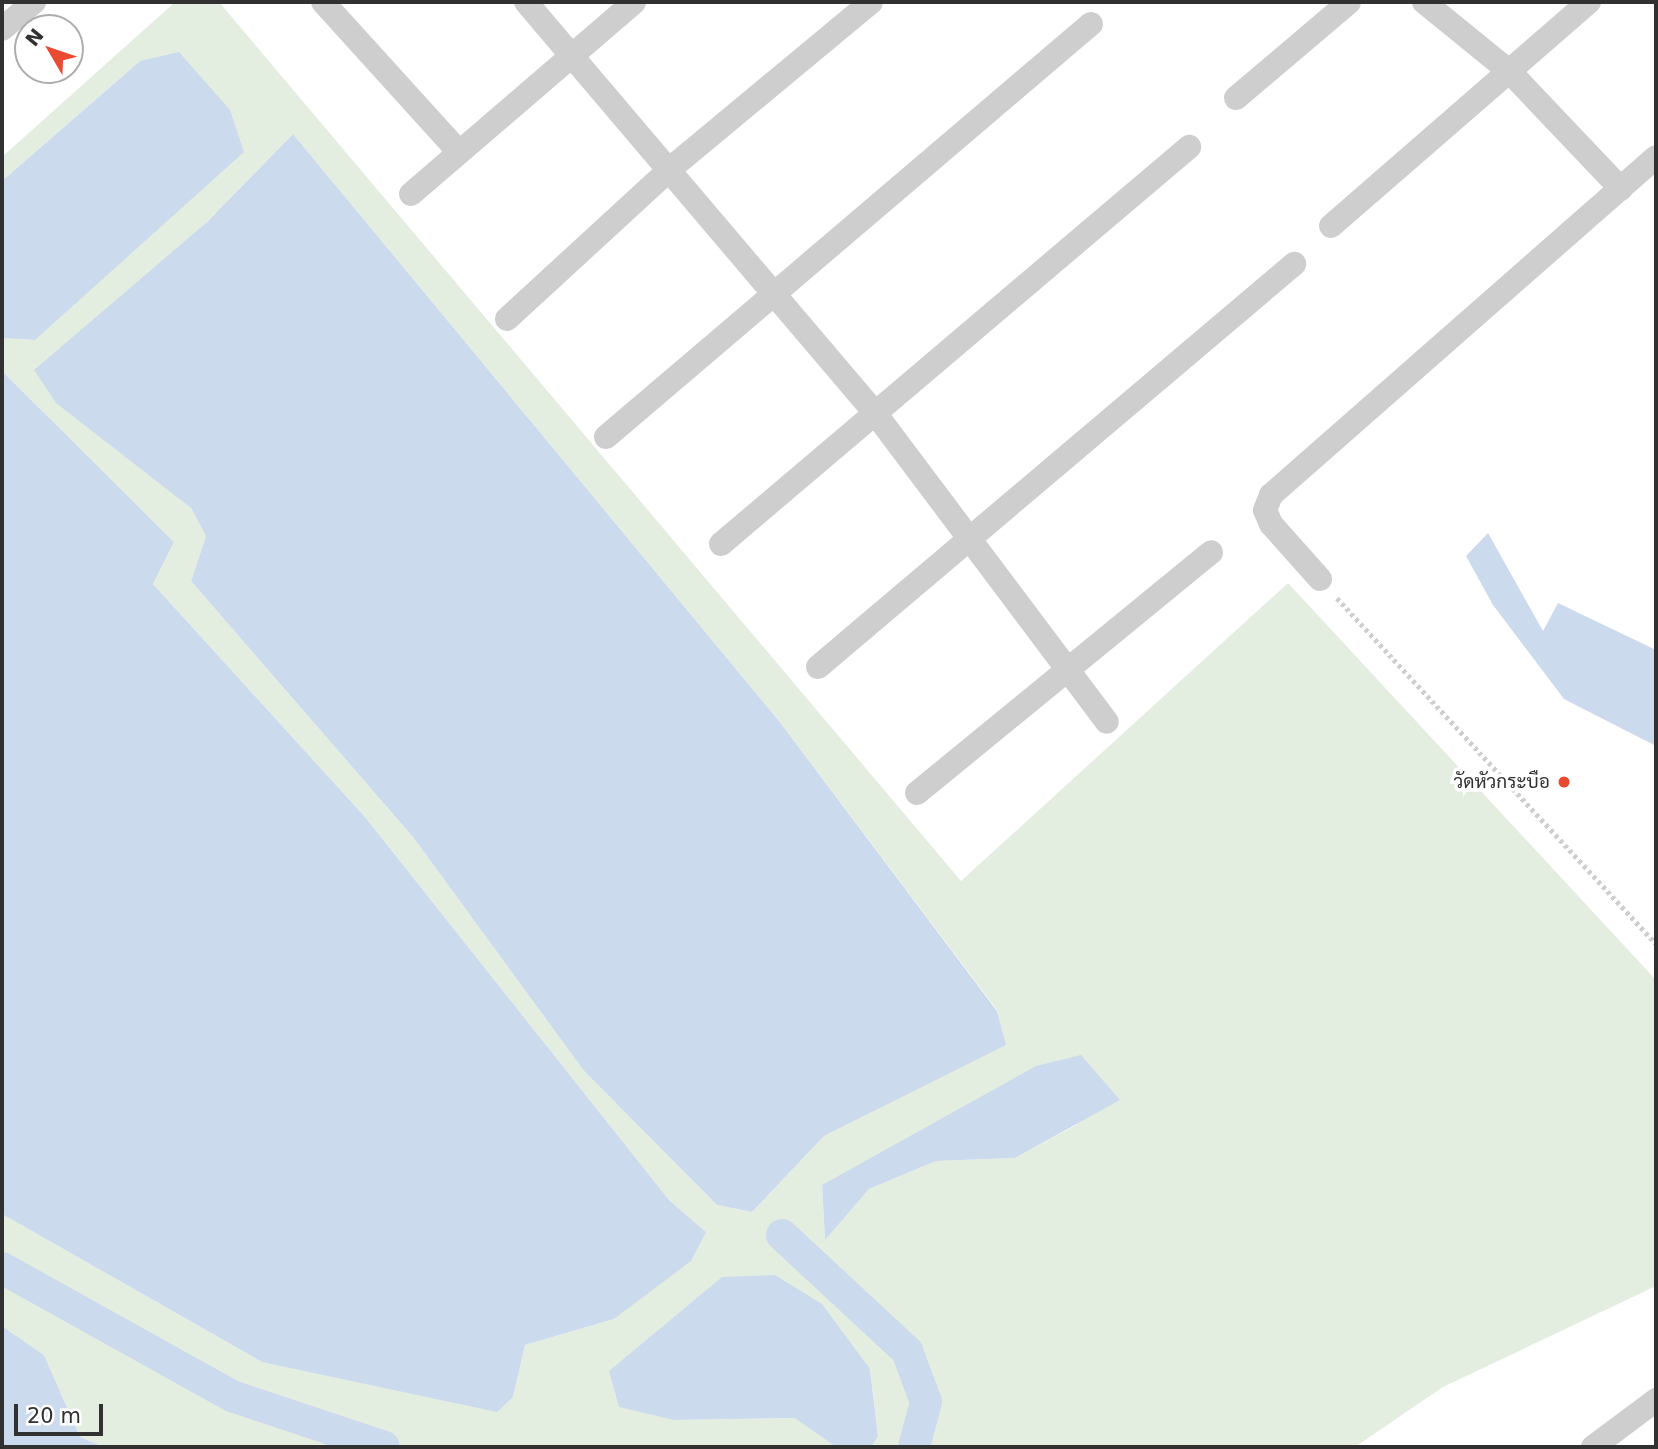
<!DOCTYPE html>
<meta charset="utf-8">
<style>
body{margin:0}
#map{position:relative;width:1658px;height:1449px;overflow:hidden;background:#fff;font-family:"DejaVu Sans",Sarabun,sans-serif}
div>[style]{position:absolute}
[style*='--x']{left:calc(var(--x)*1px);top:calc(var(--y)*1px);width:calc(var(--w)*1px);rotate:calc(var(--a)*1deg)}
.green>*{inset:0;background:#e4eee0}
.water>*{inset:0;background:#ccdaee}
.canal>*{height:32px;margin:-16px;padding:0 16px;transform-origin:16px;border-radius:16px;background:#ccdaee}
.path>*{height:4.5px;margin-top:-2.25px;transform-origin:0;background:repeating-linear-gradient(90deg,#cecece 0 3.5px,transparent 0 7px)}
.street>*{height:24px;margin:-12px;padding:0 12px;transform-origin:12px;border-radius:12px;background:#cecece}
.dots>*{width:19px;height:19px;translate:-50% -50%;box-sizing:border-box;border:4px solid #fff;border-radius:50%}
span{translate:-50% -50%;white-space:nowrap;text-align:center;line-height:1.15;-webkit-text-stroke:7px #fff;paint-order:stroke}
.poi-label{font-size:19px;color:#313131}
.right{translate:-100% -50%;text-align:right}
.frame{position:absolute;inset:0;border:4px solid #313131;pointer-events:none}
.north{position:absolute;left:14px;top:14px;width:70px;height:70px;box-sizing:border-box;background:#fff;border:2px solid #adadad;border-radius:50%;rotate:309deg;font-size:19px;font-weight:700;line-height:28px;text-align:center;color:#313131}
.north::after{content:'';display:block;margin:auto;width:24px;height:32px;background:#ea4932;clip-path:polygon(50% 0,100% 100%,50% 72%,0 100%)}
.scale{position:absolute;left:14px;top:1404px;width:89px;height:32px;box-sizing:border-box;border:4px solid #313131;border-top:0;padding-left:9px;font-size:21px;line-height:24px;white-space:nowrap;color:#313131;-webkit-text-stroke:5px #fff;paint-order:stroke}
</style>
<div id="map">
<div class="green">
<div style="clip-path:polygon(evenodd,175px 2px,219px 2px,961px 881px,1288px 583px,1656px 980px,1656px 1286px,1443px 1387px,1355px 1447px,871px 1447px,878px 1435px,870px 1368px,674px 1420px,796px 1418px,836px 1447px,104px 1447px,80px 1437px,44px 1355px,2px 1326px,2px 1214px,262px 1362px,513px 1397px,525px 1345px,614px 1319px,706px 1232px,669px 1200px,365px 817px,153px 584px,174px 542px,2px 371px,2px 338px,35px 340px,140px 61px,2px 181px,2px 157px,175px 2px,293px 134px,779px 721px,997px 1010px,1005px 1045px,824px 1136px,752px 1212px,717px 1205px,584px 1071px,413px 837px,191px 581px,206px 536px,191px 508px,206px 223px,293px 134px,175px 2px,1078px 1124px,1015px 1158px,936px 1161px,869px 1189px,825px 1239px,822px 1186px,1078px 1124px)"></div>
</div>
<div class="water">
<div style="clip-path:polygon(179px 52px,230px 110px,244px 152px,35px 340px,2px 338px,2px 181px,140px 61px)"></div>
<div style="clip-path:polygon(293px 134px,779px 721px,997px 1011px,1006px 1045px,824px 1136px,752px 1212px,717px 1205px,584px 1071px,413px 837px,191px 581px,206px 536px,191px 508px,56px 403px,34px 370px,206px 223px)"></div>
<div style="clip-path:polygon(2px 371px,174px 542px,153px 584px,365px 817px,669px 1200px,706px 1232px,691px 1261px,614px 1319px,525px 1345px,513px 1397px,497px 1412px,262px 1362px,2px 1214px)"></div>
<div style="clip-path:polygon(1488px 533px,1543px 631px,1558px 603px,1656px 650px,1656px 746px,1564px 699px,1493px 605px,1466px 556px)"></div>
<div style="clip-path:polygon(1081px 1055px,1120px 1100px,1015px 1158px,936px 1161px,869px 1189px,825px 1240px,822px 1185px,1036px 1066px)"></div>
<div style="clip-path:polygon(775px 1275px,822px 1304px,870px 1369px,878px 1436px,871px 1447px,836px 1447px,795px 1418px,674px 1420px,619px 1407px,609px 1371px,722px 1277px)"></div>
<div style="clip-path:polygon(2px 1326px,44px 1355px,80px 1437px,104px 1447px,2px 1447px)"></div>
</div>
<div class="canal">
<div style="--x:782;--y:1235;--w:171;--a:42.9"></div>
<div style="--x:907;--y:1351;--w:54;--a:69.6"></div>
<div style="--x:926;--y:1402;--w:47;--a:104.9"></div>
<div style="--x:2;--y:1268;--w:263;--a:29.1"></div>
<div style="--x:232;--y:1396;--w:160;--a:18.5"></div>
</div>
<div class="path">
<div style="--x:1337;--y:598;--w:471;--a:47.3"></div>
</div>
<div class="street">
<div style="--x:323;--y:2;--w:201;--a:47.8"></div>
<div style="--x:526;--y:2;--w:539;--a:49.66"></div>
<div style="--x:875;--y:413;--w:386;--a:53.1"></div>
<div style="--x:1424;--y:2;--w:111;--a:39.1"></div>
<div style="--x:1510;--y:72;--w:161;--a:46.5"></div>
<div style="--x:2;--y:29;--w:42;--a:-40.2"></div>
<div style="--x:1236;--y:98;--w:148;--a:-40.3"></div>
<div style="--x:411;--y:194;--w:294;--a:-40.7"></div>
<div style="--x:1331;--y:226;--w:342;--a:-41"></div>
<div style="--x:507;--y:319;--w:222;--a:-42.6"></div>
<div style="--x:670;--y:169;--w:261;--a:-39.7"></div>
<div style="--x:606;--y:437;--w:637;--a:-40.42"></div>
<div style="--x:721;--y:544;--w:614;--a:-40.31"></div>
<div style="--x:1320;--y:579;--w:74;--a:-131.7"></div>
<div style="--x:1271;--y:524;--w:15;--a:-113"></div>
<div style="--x:1265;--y:510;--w:16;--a:-68"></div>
<div style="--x:1271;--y:495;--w:512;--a:-41.28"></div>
<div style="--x:818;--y:667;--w:624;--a:-40.25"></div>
<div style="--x:917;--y:793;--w:380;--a:-39.3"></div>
<div style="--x:1593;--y:1447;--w:79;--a:-36.7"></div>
</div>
<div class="dots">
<div style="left:1564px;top:782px;background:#ea4932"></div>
</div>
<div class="poi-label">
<span class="right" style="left:1550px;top:782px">วัดหัวกระบือ</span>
</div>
<div class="frame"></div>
<div class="north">N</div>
<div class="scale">20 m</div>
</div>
